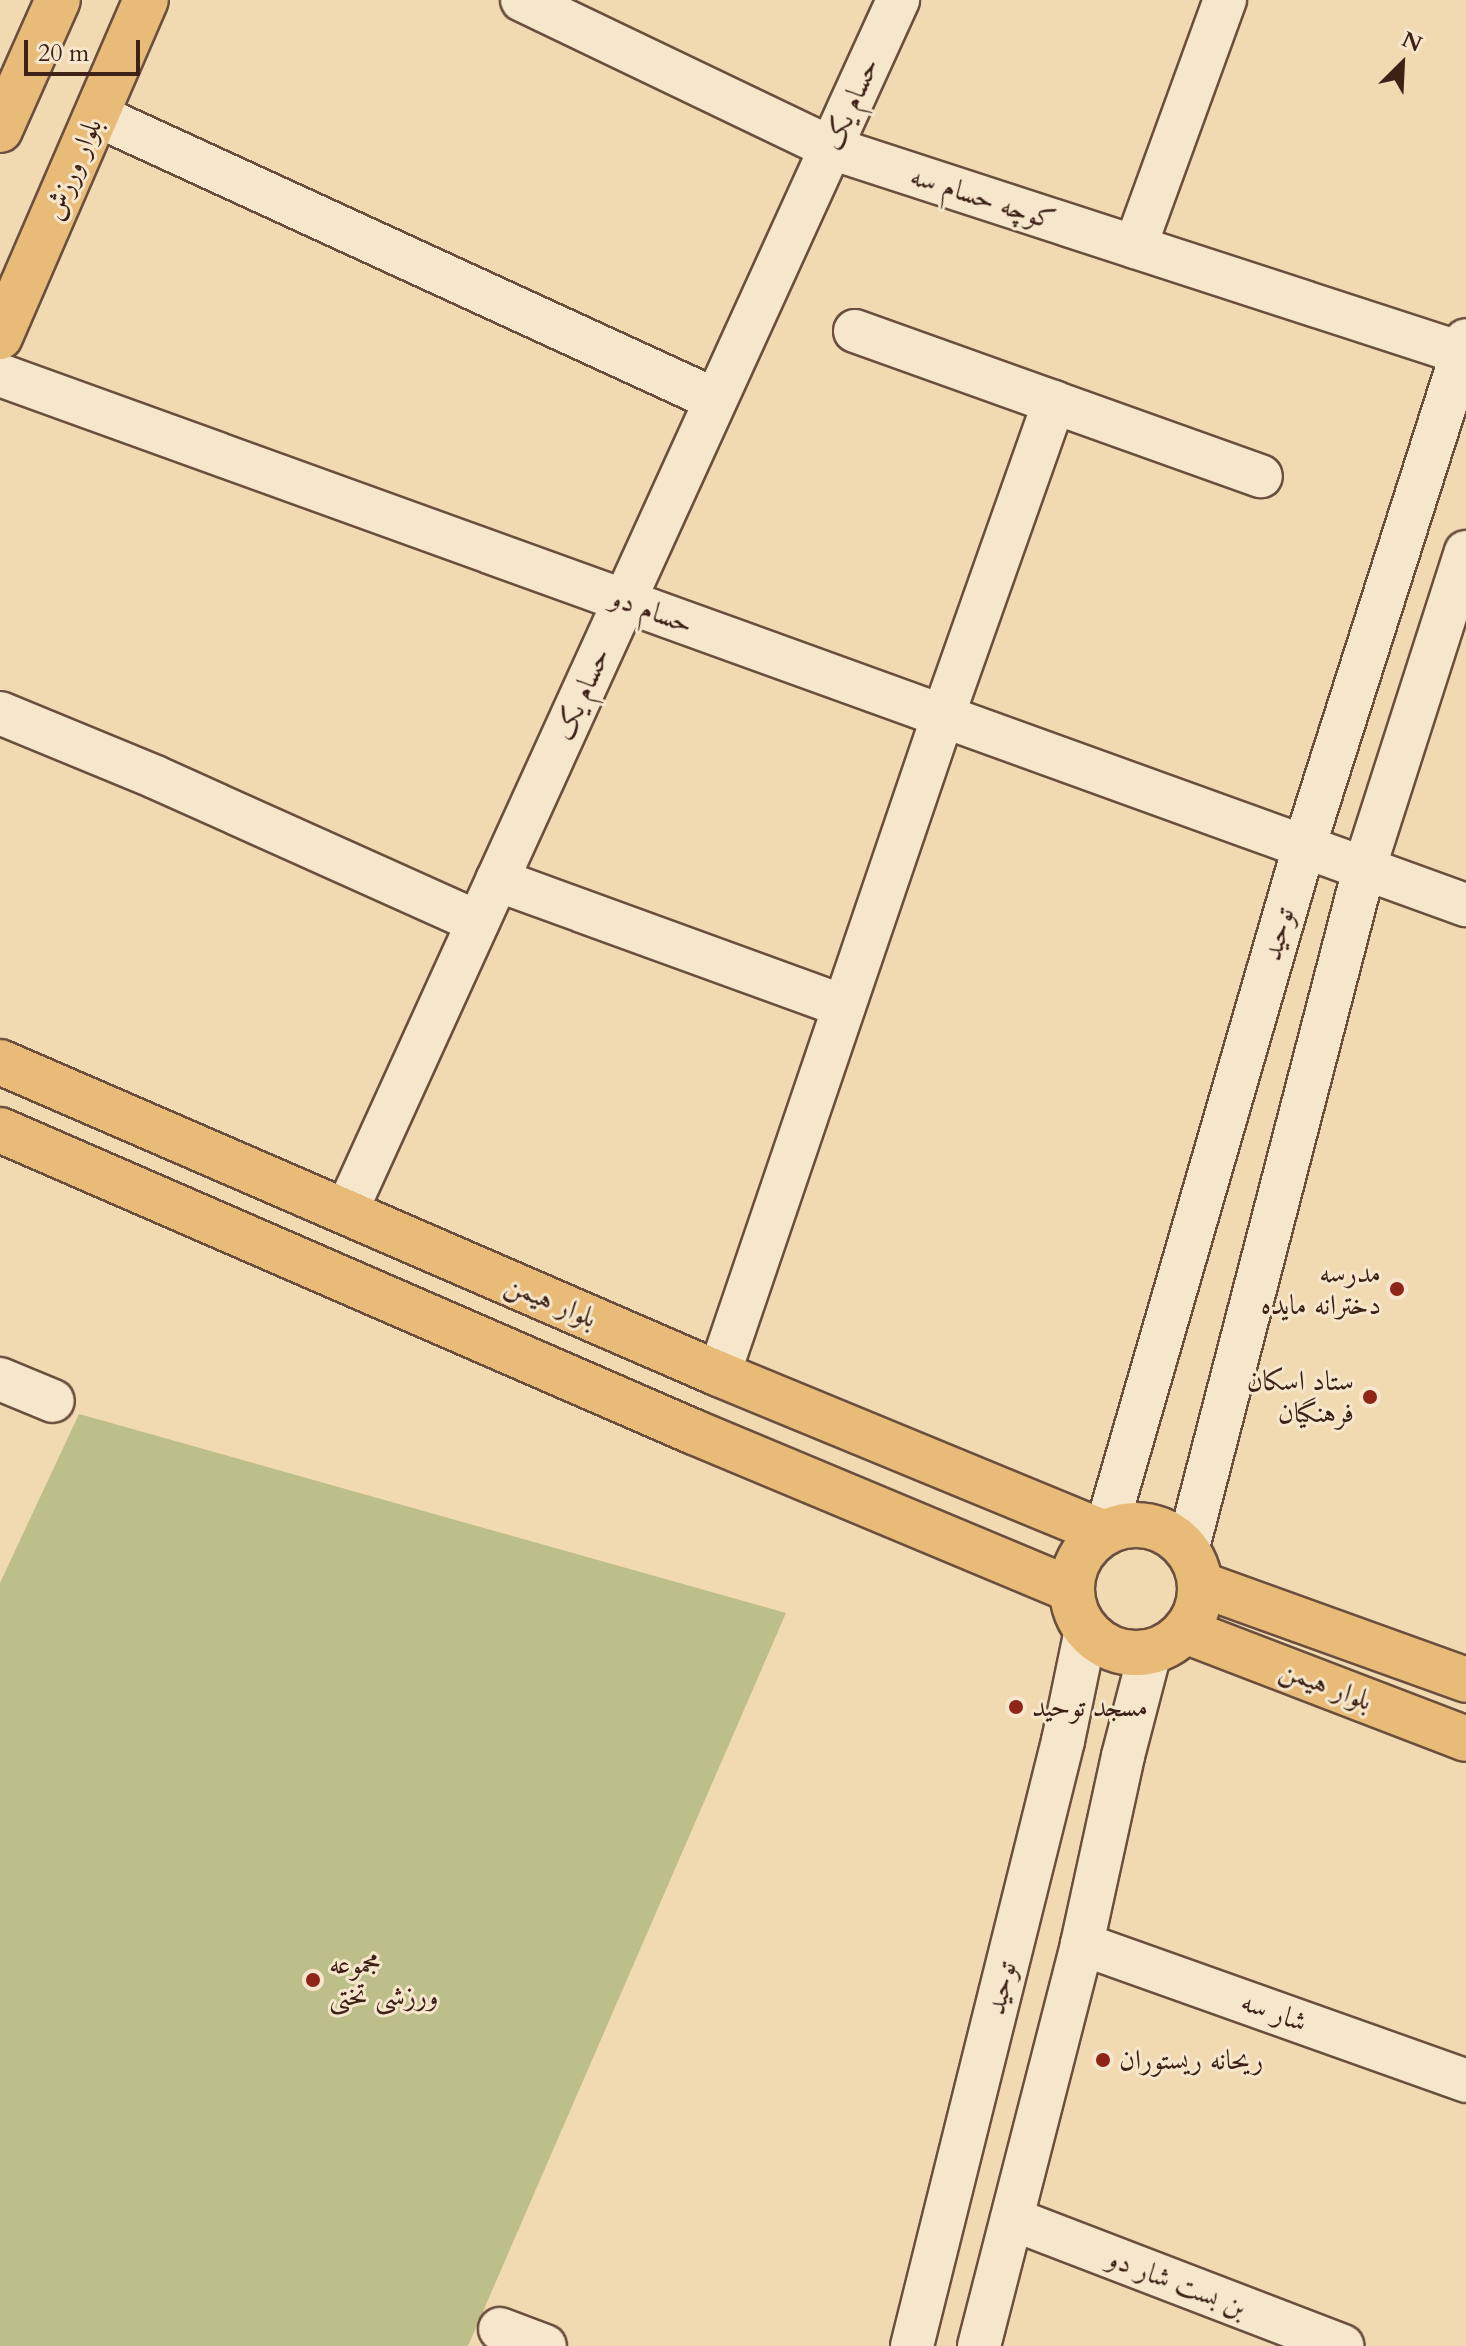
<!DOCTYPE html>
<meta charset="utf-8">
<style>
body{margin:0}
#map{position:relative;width:1466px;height:2346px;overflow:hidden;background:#f1d9b1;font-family:Cardo,Amiri,serif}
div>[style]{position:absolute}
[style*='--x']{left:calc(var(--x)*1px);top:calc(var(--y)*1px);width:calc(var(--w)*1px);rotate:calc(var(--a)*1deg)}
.green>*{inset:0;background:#bcbf8a}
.roads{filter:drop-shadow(2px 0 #6a4f3e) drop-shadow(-2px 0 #6a4f3e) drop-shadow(0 2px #6a4f3e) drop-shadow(0 -2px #6a4f3e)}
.minor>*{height:42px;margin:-21px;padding:0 21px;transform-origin:21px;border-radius:21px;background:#f6e6cc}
.major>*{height:44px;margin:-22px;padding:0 22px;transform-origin:22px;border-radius:22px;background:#e8bc78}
.major>.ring{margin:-22px;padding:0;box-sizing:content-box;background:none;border:44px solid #e8bc78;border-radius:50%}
.dots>*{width:22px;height:22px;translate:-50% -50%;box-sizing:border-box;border:4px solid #f6e6cc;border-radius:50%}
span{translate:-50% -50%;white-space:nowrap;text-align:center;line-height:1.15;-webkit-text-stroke:6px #f6e6cc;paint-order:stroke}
.street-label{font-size:28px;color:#3d2117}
.poi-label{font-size:28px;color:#3d2117}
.right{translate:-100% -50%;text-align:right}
.left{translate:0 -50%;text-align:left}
.north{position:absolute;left:1362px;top:24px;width:80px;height:80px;-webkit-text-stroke:6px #f6e6cc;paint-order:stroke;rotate:24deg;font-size:22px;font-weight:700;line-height:32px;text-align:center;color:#3d2117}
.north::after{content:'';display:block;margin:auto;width:28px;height:36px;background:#3d2117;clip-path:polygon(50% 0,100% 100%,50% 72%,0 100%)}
.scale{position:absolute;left:24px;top:40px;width:116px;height:36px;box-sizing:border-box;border:4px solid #3d2117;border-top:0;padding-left:10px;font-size:24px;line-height:28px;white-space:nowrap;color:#3d2117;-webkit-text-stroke:6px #f6e6cc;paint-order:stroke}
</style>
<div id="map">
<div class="green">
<div style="clip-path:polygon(79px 1414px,786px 1613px,468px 2346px,0 2346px,0 1583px)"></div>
</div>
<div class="roads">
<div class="minor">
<div style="--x:522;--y:0;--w:343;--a:25.6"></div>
<div style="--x:831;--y:148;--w:663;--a:18.02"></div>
<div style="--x:96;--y:115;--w:682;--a:24.69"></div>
<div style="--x:1135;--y:247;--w:263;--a:-70"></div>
<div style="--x:855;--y:331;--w:431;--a:19.7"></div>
<div style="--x:0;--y:375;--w:1559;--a:19.88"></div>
<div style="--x:0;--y:713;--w:168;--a:22.4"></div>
<div style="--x:155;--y:777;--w:354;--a:24.2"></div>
<div style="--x:497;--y:880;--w:369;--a:20"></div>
<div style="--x:346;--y:1212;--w:1332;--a:-65.51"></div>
<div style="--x:719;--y:1374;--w:695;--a:-71.2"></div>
<div style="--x:943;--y:716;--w:333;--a:-70.5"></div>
<div style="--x:0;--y:1379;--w:57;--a:22.5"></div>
<div style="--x:1105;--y:1533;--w:714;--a:-73.82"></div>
<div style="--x:1304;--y:847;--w:532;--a:-72.28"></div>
<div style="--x:1187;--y:1551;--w:705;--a:-75.45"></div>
<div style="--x:1364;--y:869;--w:333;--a:-72.2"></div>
<div style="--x:1082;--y:1944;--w:408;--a:19.6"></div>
<div style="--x:1012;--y:2219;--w:354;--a:21"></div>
<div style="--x:500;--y:2329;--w:48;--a:20.7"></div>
<div style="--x:912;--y:2346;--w:624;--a:-75.99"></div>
<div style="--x:1063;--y:1741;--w:113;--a:-78.3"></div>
<div style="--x:979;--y:2346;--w:415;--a:-75.6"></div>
<div style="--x:1082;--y:1944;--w:192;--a:-77.7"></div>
<div style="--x:1123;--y:1756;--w:107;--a:-75.4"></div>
</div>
<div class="major">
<div style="--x:0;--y:130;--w:142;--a:-66"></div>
<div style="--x:0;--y:337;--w:367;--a:-66.6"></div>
<div style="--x:0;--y:1062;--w:784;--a:23.46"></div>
<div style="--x:719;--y:1374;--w:417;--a:22.4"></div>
<div style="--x:0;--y:1130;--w:757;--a:23.52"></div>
<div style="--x:694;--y:1432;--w:409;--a:22.7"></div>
<div class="ring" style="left:1072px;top:1525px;width:84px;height:84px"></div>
<div style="--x:1200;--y:1584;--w:283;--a:19.8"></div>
<div style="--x:1185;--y:1631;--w:301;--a:21"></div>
</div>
</div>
<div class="dots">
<div style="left:1397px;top:1289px;background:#8f2418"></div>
<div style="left:1370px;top:1397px;background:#8f2418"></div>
<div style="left:1016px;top:1707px;background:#8f2418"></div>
<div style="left:313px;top:1980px;background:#8f2418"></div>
<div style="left:1103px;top:2060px;background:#8f2418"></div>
</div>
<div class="street-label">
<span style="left:851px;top:104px;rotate:-66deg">حسام یک</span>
<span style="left:73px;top:169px;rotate:-67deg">بلوار ورزش</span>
<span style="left:983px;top:198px;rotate:18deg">کوچه حسام سه</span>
<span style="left:652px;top:611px;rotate:20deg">حسام دو</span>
<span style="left:582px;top:694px;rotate:-66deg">حسام یک</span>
<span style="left:1278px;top:934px;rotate:-74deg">توحید</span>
<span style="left:551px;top:1301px;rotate:23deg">بلوار هیمن</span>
<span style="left:1326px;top:1685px;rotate:21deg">بلوار هیمن</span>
<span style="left:1001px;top:1988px;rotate:-76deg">توحید</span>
<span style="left:1274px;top:2012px;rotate:20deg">شار سه</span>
<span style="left:1177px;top:2283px;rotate:21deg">بن بست شار دو</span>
</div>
<div class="poi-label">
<span class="right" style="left:1381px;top:1289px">مدرسه<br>دخترانه مایده</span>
<span class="right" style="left:1354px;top:1397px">ستاد اسکان<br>فرهنگیان</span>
<span class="left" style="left:1032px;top:1707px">مسجد توحید</span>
<span class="left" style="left:329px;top:1980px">مجموعه<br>ورزشی تختی</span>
<span class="left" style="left:1119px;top:2060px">ریحانە ریستوران</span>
</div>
<div class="north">N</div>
<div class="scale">20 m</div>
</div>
